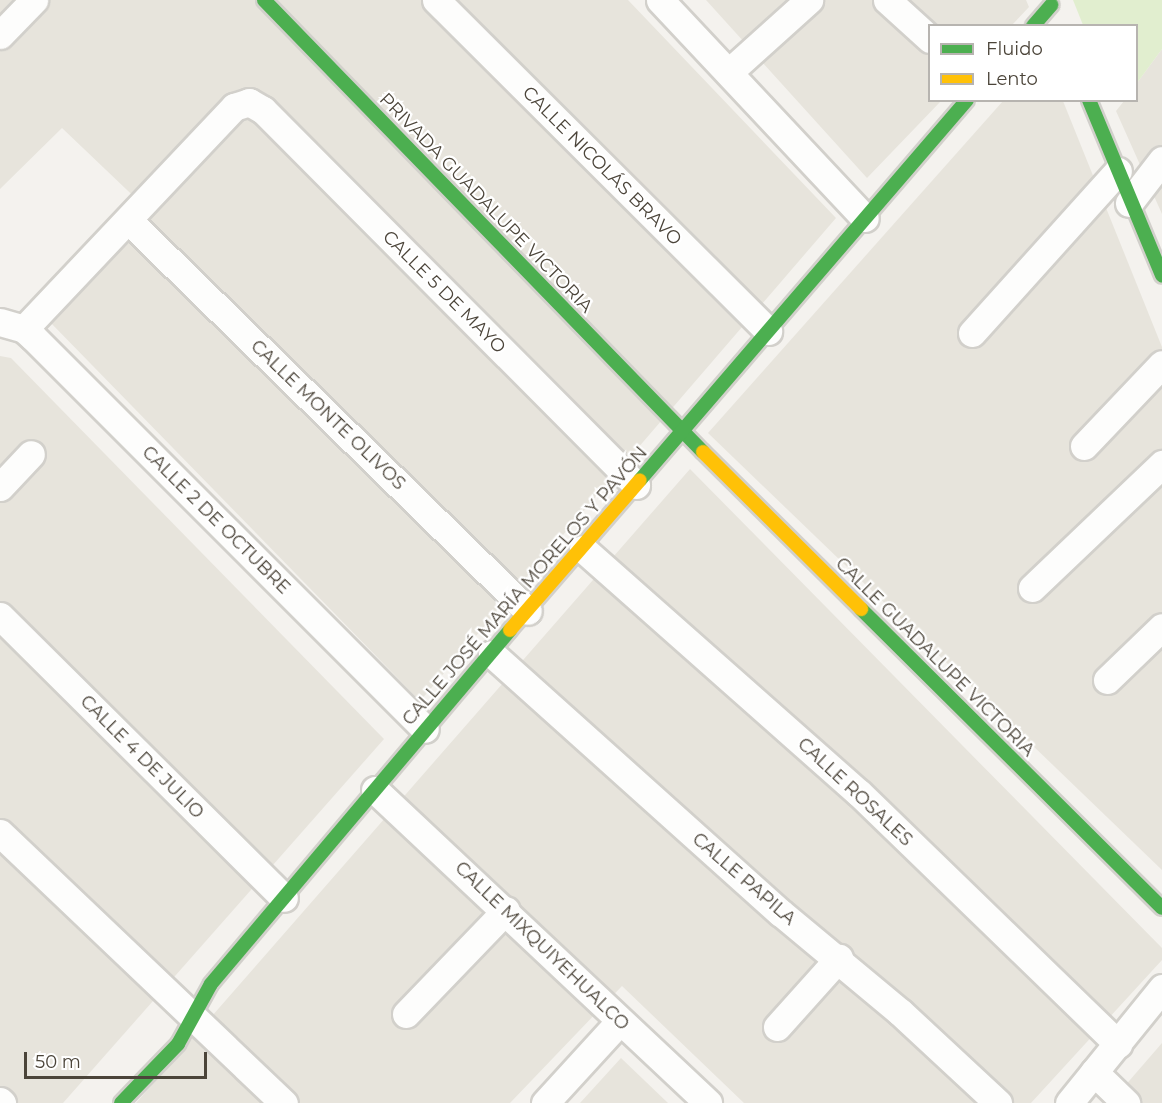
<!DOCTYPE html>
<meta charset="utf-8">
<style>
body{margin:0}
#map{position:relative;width:1162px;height:1103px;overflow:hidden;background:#f4f2ee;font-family:Montserrat,sans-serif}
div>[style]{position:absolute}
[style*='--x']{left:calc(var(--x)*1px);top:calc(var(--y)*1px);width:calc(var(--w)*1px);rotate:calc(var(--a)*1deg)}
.residential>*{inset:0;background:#e7e4dc}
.green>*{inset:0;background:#e1eecf}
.roads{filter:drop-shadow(2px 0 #d2d0cb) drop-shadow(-2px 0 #d2d0cb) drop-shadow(0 2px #d2d0cb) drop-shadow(0 -2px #d2d0cb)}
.street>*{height:27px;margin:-13.5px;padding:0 13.5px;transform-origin:13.5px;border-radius:13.5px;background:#fdfdfc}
.fast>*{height:14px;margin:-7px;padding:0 7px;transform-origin:7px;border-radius:7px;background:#4caf50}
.slow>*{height:14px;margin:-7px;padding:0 7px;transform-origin:7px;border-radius:7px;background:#ffc107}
span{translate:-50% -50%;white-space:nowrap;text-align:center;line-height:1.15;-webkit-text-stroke:4.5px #fff;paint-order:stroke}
.street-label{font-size:18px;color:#4b4439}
.legend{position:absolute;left:928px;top:24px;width:210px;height:78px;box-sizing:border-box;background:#fff;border:2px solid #b7b4b0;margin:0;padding:8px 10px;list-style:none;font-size:18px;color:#4b4439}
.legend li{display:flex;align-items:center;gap:12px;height:30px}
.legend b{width:30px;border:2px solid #b7b4b0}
.scale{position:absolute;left:24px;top:1052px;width:183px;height:27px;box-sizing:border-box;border:3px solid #4b4439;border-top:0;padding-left:8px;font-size:18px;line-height:21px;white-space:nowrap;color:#4b4439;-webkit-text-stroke:4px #fff;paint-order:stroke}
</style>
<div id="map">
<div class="residential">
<div style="clip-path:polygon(0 0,628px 0,836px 218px,420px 701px,49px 321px,148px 210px,62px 128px,0 189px)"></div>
<div style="clip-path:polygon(706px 0,1026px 0,1029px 7px,1012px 25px,930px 26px,930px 100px,941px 101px,867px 178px)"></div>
<div style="clip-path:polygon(1162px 49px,1162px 214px,1116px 111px,1124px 101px,1136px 100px,1137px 83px)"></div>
<div style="clip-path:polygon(1003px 101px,1063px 101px,1162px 347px,1162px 870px,708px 433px)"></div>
<div style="clip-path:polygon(0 356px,11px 358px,384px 739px,63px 1103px,0 1103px)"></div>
<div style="clip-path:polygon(690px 469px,1162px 948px,1162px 960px,1031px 1103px,744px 1103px,622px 986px,510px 1103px,136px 1103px)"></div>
<div style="clip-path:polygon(1162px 1043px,1162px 1103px,1110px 1103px)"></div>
<div style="clip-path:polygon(621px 1058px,668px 1103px,580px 1103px)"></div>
</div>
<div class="green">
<div style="clip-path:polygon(1073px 0,1162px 0,1162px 49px,1137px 83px,1136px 26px,1083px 25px)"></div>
</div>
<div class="roads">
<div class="street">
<div style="--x:436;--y:0;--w:469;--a:44.9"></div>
<div style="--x:660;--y:0;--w:299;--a:46.8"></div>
<div style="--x:887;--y:0;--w:58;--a:42.2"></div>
<div style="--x:0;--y:35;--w:49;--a:-45.8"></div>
<div style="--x:729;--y:72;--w:108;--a:-42"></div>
<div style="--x:1129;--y:203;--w:54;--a:-52.5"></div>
<div style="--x:128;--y:220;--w:559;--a:44.35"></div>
<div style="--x:0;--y:322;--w:25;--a:16"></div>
<div style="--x:24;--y:329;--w:12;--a:42"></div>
<div style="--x:33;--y:337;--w:554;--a:45"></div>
<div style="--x:24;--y:329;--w:306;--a:-46.6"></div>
<div style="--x:234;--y:107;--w:16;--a:-18"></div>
<div style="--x:249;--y:102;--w:16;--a:30"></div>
<div style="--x:263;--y:110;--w:529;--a:45.15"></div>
<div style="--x:972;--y:333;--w:218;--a:-48"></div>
<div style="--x:1084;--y:446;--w:113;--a:-46.4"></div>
<div style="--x:0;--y:487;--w:45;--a:-46.8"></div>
<div style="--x:583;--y:549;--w:368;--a:41.5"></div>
<div style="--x:859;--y:793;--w:361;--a:44.1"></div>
<div style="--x:1032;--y:588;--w:180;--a:-43.6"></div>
<div style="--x:0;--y:616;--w:400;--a:44.8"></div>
<div style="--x:492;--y:654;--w:388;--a:41.9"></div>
<div style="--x:781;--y:913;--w:155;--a:39.8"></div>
<div style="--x:900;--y:1012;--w:134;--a:42.9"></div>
<div style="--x:1107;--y:680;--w:76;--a:-43.9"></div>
<div style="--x:375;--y:790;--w:457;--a:43.2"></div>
<div style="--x:0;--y:833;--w:392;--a:43.6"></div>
<div style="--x:406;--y:1014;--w:144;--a:-46.1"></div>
<div style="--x:777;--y:1027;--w:93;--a:-48.1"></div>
<div style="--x:1094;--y:1072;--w:45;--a:44.1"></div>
<div style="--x:0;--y:1101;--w:3;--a:45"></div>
<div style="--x:545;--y:1103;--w:111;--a:-47.6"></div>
<div style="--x:1069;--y:1103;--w:148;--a:-51"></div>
</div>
<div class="fast">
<div style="--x:264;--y:0;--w:630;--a:45.84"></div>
<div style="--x:1033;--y:26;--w:28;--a:-49"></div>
<div style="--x:1089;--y:100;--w:190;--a:67.4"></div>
<div style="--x:640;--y:480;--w:501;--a:-49.29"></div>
<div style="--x:861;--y:609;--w:424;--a:44.8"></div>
<div style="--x:121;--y:1103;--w:82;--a:-46"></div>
<div style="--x:178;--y:1044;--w:68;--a:-61.2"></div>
<div style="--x:211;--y:984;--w:463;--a:-49.8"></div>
</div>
<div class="slow">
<div style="--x:703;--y:452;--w:223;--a:44.8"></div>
<div style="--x:510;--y:630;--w:198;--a:-49.1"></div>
</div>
</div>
<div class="street-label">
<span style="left:602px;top:166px;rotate:45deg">CALLE NICOLÁS BRAVO</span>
<span style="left:486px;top:203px;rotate:46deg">PRIVADA GUADALUPE VICTORIA</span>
<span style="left:444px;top:292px;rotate:45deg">CALLE 5 DE MAYO</span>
<span style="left:328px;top:415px;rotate:44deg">CALLE MONTE OLIVOS</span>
<span style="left:216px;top:520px;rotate:45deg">CALLE 2 DE OCTUBRE</span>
<span style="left:525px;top:586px;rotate:-49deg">CALLE JOSÉ MARÍA MORELOS Y PAVÓN</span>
<span style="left:935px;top:657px;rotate:45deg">CALLE GUADALUPE VICTORIA</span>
<span style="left:142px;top:757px;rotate:45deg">CALLE 4 DE JULIO</span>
<span style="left:855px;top:792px;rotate:43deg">CALLE ROSALES</span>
<span style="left:744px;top:879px;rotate:41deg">CALLE PAPILA</span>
<span style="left:542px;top:946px;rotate:44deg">CALLE MIXQUIYEHUALCO</span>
</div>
<ul class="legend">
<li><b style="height:8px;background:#4caf50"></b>Fluido</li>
<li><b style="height:8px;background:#ffc107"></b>Lento</li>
</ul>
<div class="scale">50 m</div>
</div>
